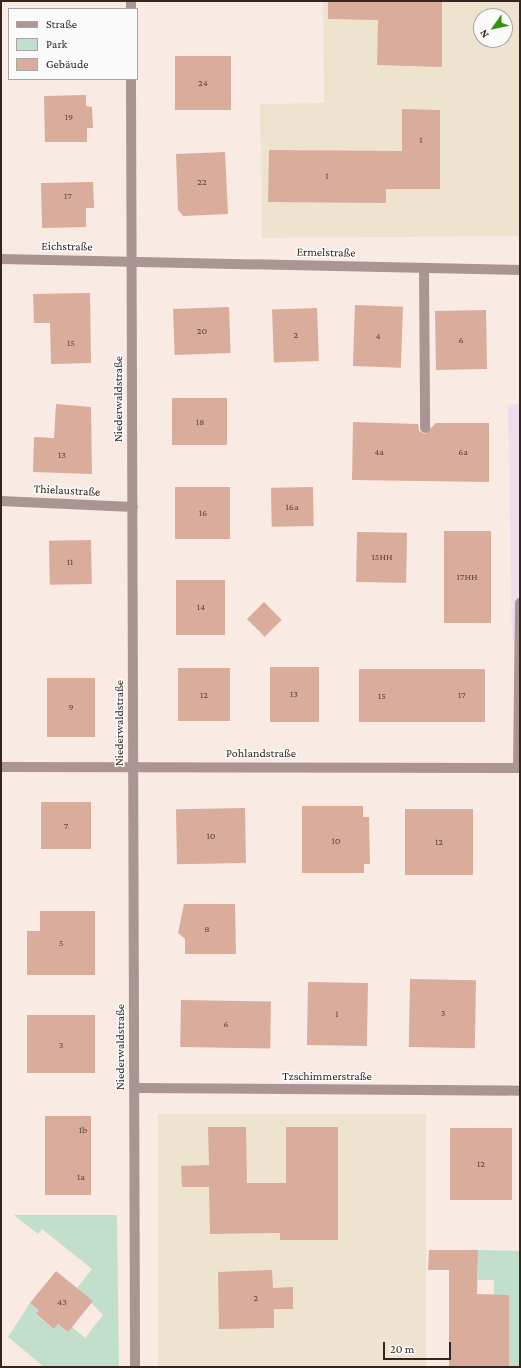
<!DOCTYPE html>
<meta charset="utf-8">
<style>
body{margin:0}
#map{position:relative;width:521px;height:1368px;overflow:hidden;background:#faeae4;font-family:"Crimson Pro",serif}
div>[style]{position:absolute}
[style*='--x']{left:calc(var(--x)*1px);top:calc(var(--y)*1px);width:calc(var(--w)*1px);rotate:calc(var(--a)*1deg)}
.commercial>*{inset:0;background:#efddee}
.education>*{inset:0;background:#eee3ce;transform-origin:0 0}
.green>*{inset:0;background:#c2decd}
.building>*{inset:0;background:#daac9b;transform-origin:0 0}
.minor>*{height:10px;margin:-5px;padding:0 5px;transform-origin:5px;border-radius:5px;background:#ab9494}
span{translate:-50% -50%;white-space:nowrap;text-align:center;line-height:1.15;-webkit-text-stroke:3px #fbfbfb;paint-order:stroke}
.number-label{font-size:10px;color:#5d473e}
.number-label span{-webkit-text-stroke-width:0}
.street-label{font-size:12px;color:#33251f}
.frame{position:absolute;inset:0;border:2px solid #33251f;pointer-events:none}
.legend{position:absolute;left:8px;top:8px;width:130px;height:72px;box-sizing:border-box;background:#fbfbfb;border:1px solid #aba5a3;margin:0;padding:5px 7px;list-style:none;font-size:12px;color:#33251f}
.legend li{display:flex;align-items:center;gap:8px;height:20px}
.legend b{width:20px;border:1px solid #aba5a3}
.north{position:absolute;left:473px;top:8px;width:40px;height:40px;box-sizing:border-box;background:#fbfbfb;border:1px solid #aba5a3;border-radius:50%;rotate:237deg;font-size:11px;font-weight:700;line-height:16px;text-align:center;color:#33251f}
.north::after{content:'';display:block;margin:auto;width:14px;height:18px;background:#339311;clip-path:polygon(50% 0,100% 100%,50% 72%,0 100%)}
.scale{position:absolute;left:383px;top:1342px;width:68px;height:18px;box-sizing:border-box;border:2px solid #33251f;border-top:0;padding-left:5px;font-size:12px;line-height:14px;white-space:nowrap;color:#33251f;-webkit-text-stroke:3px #fbfbfb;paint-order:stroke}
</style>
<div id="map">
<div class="commercial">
<div style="clip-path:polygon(520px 404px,520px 640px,512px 640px,508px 405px)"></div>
</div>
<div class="education">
<div style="clip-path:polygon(evenodd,323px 1px,520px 1px,520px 236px,262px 238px,260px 104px,324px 103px,323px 1px,481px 16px,505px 16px,505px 40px,481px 40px,481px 16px)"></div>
<div style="left:426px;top:1114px;width:253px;height:268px;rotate:90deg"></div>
</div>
<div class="green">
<div style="clip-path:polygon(14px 1215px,117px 1215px,119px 1367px,44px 1367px,8px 1337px,30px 1303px,39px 1310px,36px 1315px,54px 1329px,58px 1324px,68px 1332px,72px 1327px,85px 1338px,103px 1315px,77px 1288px,92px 1269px,42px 1229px,38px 1234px)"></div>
<div style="clip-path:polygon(478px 1250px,520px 1251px,520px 1367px,509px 1367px,509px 1295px,494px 1295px,494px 1280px,478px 1280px)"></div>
</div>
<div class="building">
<div style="clip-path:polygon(328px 1px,442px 1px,442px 67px,377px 65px,378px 20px,328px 19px)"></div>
<div style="left:175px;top:56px;width:56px;height:54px"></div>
<div style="clip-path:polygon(86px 95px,86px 106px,92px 107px,93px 128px,87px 128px,87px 142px,45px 142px,44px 96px)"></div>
<div style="clip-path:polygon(402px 109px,440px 110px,440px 189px,386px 189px,386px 203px,268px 202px,269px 150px,402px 151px)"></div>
<div style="clip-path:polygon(225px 152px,228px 214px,183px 216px,178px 210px,176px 154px)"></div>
<div style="clip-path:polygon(93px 182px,94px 208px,86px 208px,86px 227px,42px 228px,41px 183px)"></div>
<div style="clip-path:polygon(90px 293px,91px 363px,51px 364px,50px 323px,34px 323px,33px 294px)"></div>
<div style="left:355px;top:305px;width:48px;height:61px;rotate:2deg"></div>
<div style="left:229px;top:307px;width:46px;height:56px;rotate:88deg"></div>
<div style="left:317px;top:308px;width:53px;height:45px;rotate:88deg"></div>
<div style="left:486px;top:310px;width:59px;height:51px;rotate:89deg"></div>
<div style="left:172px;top:398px;width:55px;height:47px"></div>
<div style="clip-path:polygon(56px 404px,91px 407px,92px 474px,33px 472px,34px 437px,54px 438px)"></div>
<div style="clip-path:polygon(353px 422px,418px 424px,419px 431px,425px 434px,436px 423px,489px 423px,489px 482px,352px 480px)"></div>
<div style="left:175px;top:487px;width:55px;height:52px"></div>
<div style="left:313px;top:487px;width:39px;height:42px;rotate:89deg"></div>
<div style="left:444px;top:531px;width:47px;height:92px"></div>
<div style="left:357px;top:532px;width:50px;height:50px;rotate:1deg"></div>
<div style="left:91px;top:540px;width:44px;height:42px;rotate:89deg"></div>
<div style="left:176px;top:580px;width:49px;height:55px"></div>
<div style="left:264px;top:602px;width:25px;height:24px;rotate:45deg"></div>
<div style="left:319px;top:667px;width:55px;height:49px;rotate:90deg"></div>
<div style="left:230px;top:668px;width:53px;height:52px;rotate:90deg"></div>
<div style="left:485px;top:669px;width:53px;height:126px;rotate:90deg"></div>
<div style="left:47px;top:678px;width:48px;height:59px"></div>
<div style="left:41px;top:802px;width:50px;height:47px"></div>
<div style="clip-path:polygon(302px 806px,363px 806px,363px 817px,369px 817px,370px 864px,364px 864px,364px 873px,302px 873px)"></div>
<div style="left:245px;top:808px;width:55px;height:69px;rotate:89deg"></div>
<div style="left:405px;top:809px;width:68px;height:66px"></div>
<div style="clip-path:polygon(184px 904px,235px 904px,236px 954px,185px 954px,185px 939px,178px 933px)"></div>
<div style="clip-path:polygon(40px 911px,95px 911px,95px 975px,27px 975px,27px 931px,40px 931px)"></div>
<div style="left:410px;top:979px;width:66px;height:68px;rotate:1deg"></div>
<div style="left:308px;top:982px;width:60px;height:63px;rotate:1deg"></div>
<div style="left:181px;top:1000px;width:90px;height:47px;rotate:1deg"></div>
<div style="left:95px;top:1015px;width:58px;height:68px;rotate:90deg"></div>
<div style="left:45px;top:1116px;width:46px;height:79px"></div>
<div style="clip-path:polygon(208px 1127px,246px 1127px,247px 1183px,286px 1183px,286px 1127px,338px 1127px,338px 1240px,280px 1240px,280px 1233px,210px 1234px,209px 1187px,182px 1187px,181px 1166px,209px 1165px)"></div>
<div style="left:450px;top:1128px;width:62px;height:72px"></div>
<div style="clip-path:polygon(429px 1250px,478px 1250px,477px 1294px,509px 1295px,509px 1367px,449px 1367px,449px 1270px,428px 1270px)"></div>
<div style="clip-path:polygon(272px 1270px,273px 1288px,293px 1287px,293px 1309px,274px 1309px,274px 1328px,219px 1329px,218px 1272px)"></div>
<div style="clip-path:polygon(56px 1271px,93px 1301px,68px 1332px,58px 1324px,54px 1329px,36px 1314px,39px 1310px,30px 1303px)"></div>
</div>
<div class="minor">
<div style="--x:131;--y:1;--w:8;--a:90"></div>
<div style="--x:131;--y:79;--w:1288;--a:89.82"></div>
<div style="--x:1;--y:259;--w:519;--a:1.21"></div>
<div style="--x:424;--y:268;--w:160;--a:89.6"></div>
<div style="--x:1;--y:501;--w:132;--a:2.6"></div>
<div style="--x:1;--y:767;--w:519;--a:0.11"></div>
<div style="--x:518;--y:768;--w:165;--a:-89.3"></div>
<div style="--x:134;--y:1088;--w:386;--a:0.4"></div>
</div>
<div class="number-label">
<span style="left:203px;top:83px">24</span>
<span style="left:69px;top:117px">19</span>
<span style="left:421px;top:140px">1</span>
<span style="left:327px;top:176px">1</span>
<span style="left:202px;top:182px">22</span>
<span style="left:68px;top:196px">17</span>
<span style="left:202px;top:331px">20</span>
<span style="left:296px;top:335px">2</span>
<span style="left:378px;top:336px">4</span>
<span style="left:461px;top:340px">6</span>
<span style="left:71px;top:343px">15</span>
<span style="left:200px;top:422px">18</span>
<span style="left:379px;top:452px">4a</span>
<span style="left:463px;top:452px">6a</span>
<span style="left:62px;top:455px">13</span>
<span style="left:292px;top:507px">16a</span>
<span style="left:203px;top:513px">16</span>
<span style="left:382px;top:557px">15HH</span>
<span style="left:70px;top:562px">11</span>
<span style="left:467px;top:577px">17HH</span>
<span style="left:201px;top:607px">14</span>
<span style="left:294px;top:694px">13</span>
<span style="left:204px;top:695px">12</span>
<span style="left:462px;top:695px">17</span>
<span style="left:382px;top:696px">15</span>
<span style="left:71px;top:707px">9</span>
<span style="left:66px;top:826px">7</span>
<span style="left:211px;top:836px">10</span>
<span style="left:336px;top:841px">10</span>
<span style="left:439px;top:842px">12</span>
<span style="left:207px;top:929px">8</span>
<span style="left:61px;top:943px">5</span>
<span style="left:443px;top:1013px">3</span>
<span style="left:337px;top:1014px">1</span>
<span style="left:226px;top:1024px">6</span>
<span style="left:61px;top:1045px">3</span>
<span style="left:83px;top:1130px">1b</span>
<span style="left:481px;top:1164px">12</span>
<span style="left:81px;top:1177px">1a</span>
<span style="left:256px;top:1298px">2</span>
<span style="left:62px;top:1302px">43</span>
</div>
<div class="street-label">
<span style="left:67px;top:247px;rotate:1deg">Eichstraße</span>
<span style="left:326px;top:253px;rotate:1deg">Ermelstraße</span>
<span style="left:119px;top:399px;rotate:-90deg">Niederwaldstraße</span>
<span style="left:67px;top:491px;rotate:3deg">Thielaustraße</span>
<span style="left:120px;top:723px;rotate:-90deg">Niederwaldstraße</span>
<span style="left:261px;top:754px">Pohlandstraße</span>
<span style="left:121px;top:1047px;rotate:-90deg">Niederwaldstraße</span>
<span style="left:327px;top:1077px">Tzschimmerstraße</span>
</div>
<div class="frame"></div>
<ul class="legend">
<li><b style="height:5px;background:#ab9494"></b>Straße</li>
<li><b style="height:11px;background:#c2decd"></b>Park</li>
<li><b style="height:11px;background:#daac9b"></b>Gebäude</li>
</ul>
<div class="north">N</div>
<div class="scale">20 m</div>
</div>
